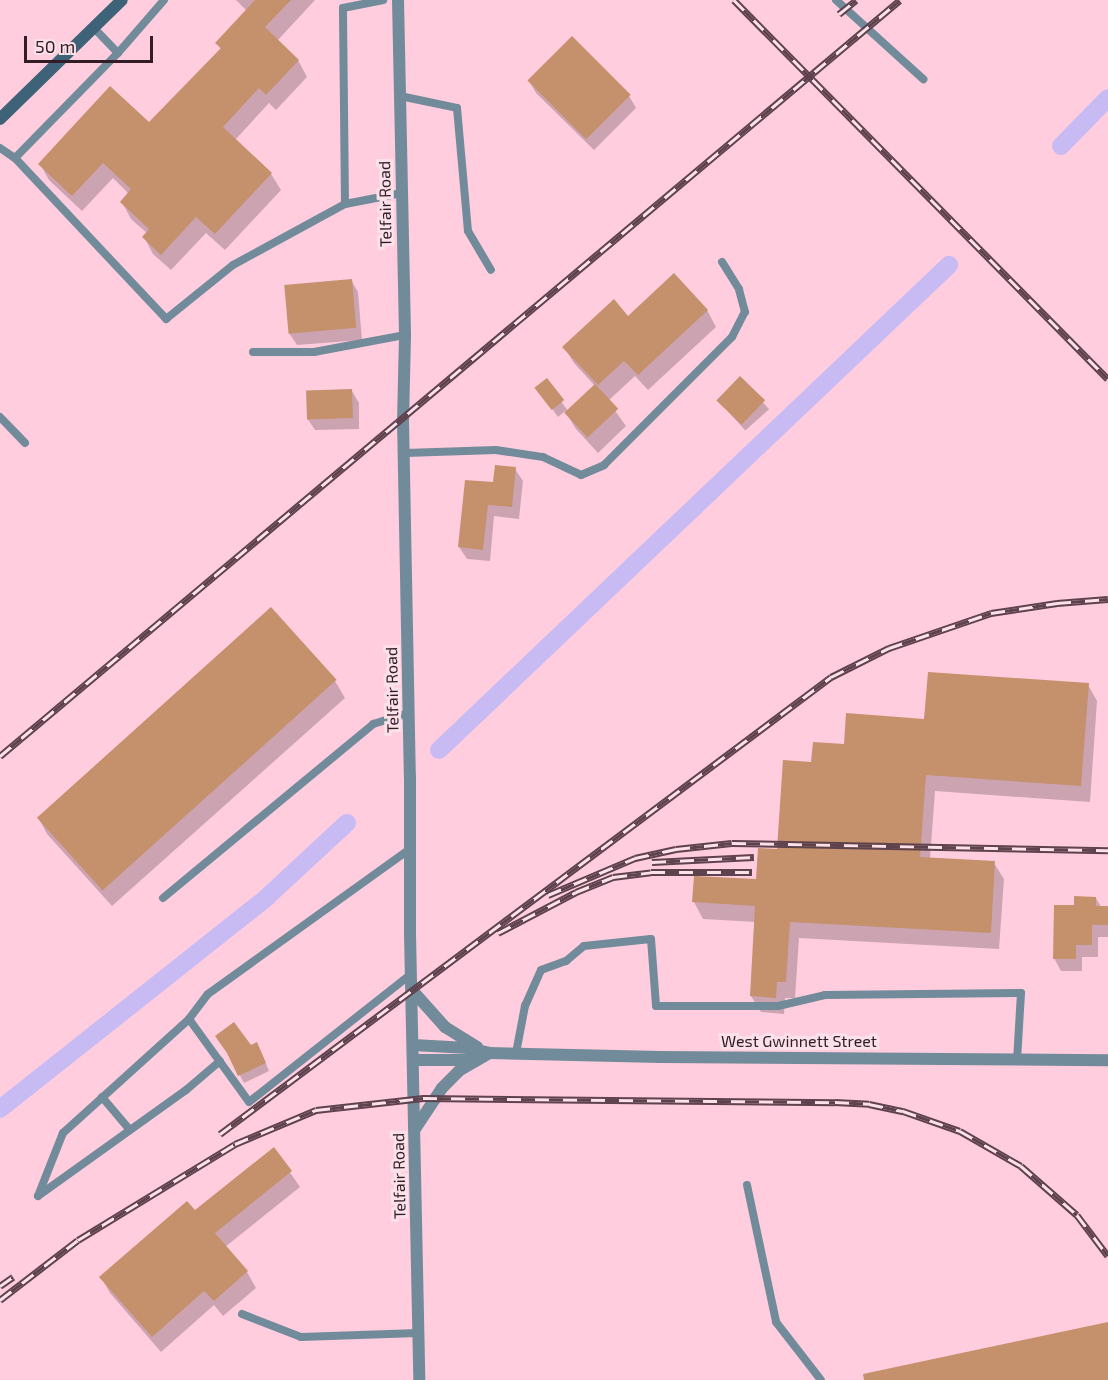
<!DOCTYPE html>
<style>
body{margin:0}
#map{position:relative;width:1108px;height:1380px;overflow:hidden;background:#ffcdde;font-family:"Exo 2",sans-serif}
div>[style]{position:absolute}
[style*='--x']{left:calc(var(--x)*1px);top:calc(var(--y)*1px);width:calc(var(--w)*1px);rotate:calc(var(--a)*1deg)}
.shadow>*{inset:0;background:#0003;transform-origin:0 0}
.canal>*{height:18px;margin:-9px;padding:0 9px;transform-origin:9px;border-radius:9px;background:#c8bbf4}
.building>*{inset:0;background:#c5906c;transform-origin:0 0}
.service>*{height:8px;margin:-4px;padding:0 4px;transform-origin:4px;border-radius:4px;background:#728b9a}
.tertiary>*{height:12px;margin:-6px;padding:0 6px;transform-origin:6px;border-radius:6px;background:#728b9a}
.secondary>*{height:12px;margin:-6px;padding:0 6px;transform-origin:6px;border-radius:6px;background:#3e6379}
.rail>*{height:7px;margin-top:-3.5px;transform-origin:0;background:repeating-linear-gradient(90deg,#fbe2ea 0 14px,#5e424d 0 28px);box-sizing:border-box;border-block:2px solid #5e424d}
span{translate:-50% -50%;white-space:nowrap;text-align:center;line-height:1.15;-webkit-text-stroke:6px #fbe2ea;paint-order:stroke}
.street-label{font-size:16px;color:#321c25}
.scale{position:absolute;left:24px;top:36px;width:129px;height:27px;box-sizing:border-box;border:3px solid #321c25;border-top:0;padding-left:8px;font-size:18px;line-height:21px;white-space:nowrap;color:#321c25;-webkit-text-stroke:4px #fbe2ea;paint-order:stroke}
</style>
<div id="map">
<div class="shadow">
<div style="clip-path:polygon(236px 0,315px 0,277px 41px,298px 60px,307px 77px,276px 110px,269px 103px,235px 140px,271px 174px,281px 190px,225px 250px,206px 233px,171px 270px,153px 254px,144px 237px,147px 233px,131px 219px,122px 202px,129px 194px,113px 178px,82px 211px,49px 180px,40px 164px,149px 124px,221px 50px,217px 43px,247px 11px)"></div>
<div style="clip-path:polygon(529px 81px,629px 96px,636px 108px,594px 150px,536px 93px)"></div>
<div style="clip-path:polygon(351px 280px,358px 292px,362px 340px,297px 345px,289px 333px)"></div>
<div style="clip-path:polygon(707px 310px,716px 327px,648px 390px,635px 376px,608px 401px,626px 426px,598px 453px,576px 429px,565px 411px,558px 417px,537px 388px,546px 380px,568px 411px,595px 386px,574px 363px,564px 347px,628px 318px)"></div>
<div style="left:741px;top:378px;width:42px;height:32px;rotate:48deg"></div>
<div style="clip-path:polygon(352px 391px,359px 403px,359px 429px,315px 430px,307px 418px)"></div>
<div style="clip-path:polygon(515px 469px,523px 481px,519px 519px,494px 516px,490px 561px,467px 559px,459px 547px,495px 484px)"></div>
<div style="clip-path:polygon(335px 681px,345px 698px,112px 906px,47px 834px,38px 817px)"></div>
<div style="clip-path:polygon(1088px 685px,1097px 701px,1090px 802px,935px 791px,930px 859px,994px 863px,1004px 879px,999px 949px,799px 938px,795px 998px,785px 998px,784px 1014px,761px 1012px,751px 996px,756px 922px,703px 919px,694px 902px,757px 881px,778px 850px,813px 764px,846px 746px,926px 720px)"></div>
<div style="clip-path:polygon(1096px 898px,1101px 907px,1108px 907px,1108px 937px,1098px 937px,1098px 957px,1082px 957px,1082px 971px,1061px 971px,1054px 958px,1075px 907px)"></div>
<div style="clip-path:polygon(250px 1047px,261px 1052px,269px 1071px,244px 1083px,231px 1058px)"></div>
<div style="clip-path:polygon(274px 1149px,300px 1187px,225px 1247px,247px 1272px,256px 1288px,223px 1316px,214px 1305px,161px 1352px,110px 1293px,101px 1277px,195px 1212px)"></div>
</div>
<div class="canal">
<div style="--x:1061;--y:146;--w:67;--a:-45.6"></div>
<div style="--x:439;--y:750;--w:704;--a:-43.56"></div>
<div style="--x:0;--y:1109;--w:341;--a:-38.4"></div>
<div style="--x:267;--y:897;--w:109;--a:-42.8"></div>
</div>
<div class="building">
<div style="clip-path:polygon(255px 0,291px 0,265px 27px,299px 60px,266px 95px,259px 88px,223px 127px,272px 173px,215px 234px,196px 217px,161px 255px,142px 237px,149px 229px,120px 202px,131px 189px,103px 163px,72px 196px,38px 164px,110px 86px,149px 122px,221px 48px,215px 43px)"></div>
<div style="left:572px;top:36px;width:83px;height:63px;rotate:45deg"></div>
<div style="clip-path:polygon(674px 273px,708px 310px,638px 375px,624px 361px,598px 385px,562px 347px,614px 299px,628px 316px)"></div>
<div style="left:352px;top:279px;width:49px;height:68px;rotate:85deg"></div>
<div style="left:740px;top:376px;width:35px;height:34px;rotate:44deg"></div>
<div style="left:547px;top:378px;width:28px;height:16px;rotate:52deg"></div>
<div style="left:595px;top:384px;width:34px;height:42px;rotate:47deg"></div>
<div style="left:352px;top:389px;width:29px;height:46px;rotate:88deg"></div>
<div style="clip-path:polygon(495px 465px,516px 467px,512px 507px,488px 505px,483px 550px,458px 547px,465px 480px,493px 482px)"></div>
<div style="left:271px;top:607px;width:98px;height:315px;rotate:48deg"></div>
<div style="clip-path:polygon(928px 672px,1089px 683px,1081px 786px,926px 775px,920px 857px,995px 861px,991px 933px,790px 922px,786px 982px,777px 982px,776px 998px,750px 996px,755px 906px,692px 902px,694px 876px,756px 879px,758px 848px,777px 849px,783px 760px,811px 762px,813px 742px,844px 744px,846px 713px,924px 719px)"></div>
<div style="clip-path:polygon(1074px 896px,1096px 897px,1096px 906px,1108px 906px,1108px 925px,1092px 925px,1092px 945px,1076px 945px,1076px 959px,1053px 959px,1054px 905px,1074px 905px)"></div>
<div style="clip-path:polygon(234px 1022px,251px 1045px,257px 1042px,266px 1063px,238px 1076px,227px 1053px,215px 1036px)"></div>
<div style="clip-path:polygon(274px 1147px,292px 1171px,215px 1233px,248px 1271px,214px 1301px,204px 1291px,152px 1337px,99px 1277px,187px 1201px,195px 1210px)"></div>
<div style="clip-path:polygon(1108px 1322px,1108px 1380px,864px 1380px,863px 1374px)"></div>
</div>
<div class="service">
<div style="--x:836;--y:0;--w:118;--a:42.2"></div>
<div style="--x:118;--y:53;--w:70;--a:-49"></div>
<div style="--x:400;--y:96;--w:58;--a:11.9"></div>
<div style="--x:457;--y:108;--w:123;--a:84.9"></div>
<div style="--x:468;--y:231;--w:45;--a:59.5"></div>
<div style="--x:0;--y:148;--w:18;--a:34"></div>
<div style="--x:15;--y:158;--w:147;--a:-45.6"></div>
<div style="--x:118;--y:53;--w:35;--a:-134"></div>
<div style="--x:15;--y:158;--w:221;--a:46.8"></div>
<div style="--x:166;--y:319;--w:86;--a:-38.9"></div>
<div style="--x:233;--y:265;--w:128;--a:-28.6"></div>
<div style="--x:345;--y:204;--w:58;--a:-10.9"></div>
<div style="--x:345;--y:204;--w:196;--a:-90.6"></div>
<div style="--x:343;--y:8;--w:41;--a:-11.3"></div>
<div style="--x:253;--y:352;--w:61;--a:0"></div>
<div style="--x:314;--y:352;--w:93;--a:-10.6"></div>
<div style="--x:0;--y:417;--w:36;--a:46"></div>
<div style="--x:405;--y:453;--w:91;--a:-1.9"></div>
<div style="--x:496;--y:450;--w:48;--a:8.5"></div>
<div style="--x:543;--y:457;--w:42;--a:25.3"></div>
<div style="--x:581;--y:475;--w:25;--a:-23"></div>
<div style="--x:604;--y:465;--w:181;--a:-45"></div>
<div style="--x:732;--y:337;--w:28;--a:-63"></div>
<div style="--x:745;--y:312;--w:24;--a:-105"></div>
<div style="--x:739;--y:289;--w:32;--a:-122"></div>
<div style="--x:163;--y:898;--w:273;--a:-39.6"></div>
<div style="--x:373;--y:724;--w:38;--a:-17"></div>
<div style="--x:189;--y:1019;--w:102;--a:54.1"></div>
<div style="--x:249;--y:1102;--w:206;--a:-38.3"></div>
<div style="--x:516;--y:1053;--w:48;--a:-79.2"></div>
<div style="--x:525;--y:1006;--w:39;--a:-66"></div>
<div style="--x:541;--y:970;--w:27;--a:-20"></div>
<div style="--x:566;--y:961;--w:23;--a:-40"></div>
<div style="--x:584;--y:946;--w:67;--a:-6"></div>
<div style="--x:651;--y:939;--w:67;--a:85.7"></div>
<div style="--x:656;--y:1006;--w:122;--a:0"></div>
<div style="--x:778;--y:1006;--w:48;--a:-13.2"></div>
<div style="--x:825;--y:995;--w:196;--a:-0.6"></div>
<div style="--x:1021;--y:993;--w:67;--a:93.4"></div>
<div style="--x:220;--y:1061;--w:45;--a:139.5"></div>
<div style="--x:186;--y:1090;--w:182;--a:144.4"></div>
<div style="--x:38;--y:1196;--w:68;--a:-68.4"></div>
<div style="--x:63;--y:1133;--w:170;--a:-42.1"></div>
<div style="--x:189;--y:1019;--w:31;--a:-53"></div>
<div style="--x:208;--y:994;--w:249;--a:-35.7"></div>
<div style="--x:102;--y:1097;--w:43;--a:49.7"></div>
<div style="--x:747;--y:1185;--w:140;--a:78"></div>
<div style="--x:776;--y:1322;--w:73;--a:52.2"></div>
<div style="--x:242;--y:1314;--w:63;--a:21.3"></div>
<div style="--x:301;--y:1337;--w:117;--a:-2"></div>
</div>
<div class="tertiary">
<div style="--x:398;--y:0;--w:335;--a:88.8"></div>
<div style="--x:405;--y:335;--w:85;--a:91.3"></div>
<div style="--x:403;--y:420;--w:357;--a:88.9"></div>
<div style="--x:410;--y:777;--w:157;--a:90"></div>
<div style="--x:410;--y:934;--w:446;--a:88.8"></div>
<div style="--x:412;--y:990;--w:50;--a:48.3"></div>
<div style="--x:445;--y:1027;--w:38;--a:32"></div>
<div style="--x:413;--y:1045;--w:55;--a:3.1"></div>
<div style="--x:468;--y:1048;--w:22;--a:13"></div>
<div style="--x:489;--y:1053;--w:171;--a:1.3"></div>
<div style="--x:660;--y:1057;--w:448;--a:0.4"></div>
<div style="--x:414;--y:1060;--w:54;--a:0"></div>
<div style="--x:468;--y:1060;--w:9;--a:-18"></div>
<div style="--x:415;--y:1129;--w:49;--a:-56.6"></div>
<div style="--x:442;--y:1088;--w:25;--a:-45"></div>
<div style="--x:460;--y:1070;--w:34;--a:-30"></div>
</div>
<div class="secondary">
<div style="--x:0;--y:119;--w:170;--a:-44.3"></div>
</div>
<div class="rail">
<div style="--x:734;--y:0;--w:532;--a:45.38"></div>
<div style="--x:839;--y:14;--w:22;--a:-39"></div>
<div style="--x:0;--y:756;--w:1175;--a:-40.03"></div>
<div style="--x:652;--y:862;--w:102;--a:-2.8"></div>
<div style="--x:548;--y:895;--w:95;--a:-23"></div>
<div style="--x:635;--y:858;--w:42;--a:-12.4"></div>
<div style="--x:676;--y:849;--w:56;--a:-6.1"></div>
<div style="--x:732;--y:843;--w:376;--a:1.1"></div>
<div style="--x:498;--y:933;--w:88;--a:-27.7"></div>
<div style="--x:576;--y:892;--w:40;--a:-22"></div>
<div style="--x:613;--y:877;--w:38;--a:-7"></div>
<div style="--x:651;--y:872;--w:101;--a:0"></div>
<div style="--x:220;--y:1134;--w:763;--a:-36.79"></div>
<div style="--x:831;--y:677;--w:65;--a:-26.6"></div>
<div style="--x:889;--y:648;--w:108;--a:-18.9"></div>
<div style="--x:991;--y:613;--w:67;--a:-8.6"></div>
<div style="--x:1057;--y:603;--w:51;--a:-4.5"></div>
<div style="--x:0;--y:1286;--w:16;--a:-35"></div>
<div style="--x:0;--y:1300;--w:98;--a:-37.6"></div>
<div style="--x:78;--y:1240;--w:184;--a:-31.4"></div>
<div style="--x:235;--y:1144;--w:88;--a:-22.8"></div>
<div style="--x:316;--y:1110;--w:108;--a:-6.4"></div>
<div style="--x:423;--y:1098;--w:412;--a:0.6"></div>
<div style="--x:835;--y:1102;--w:34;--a:3"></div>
<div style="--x:869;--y:1104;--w:35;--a:12"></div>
<div style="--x:903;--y:1111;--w:60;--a:19.3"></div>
<div style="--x:960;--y:1131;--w:70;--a:29.8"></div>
<div style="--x:1021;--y:1166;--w:74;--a:41.2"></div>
<div style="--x:1077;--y:1215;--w:51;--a:52.9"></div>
</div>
<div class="street-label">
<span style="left:385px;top:204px;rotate:-91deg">Telfair Road</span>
<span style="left:392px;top:690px;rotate:-91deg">Telfair Road</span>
<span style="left:799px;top:1041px">West Gwinnett Street</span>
<span style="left:399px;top:1176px;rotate:-91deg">Telfair Road</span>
</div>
<div class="scale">50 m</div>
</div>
